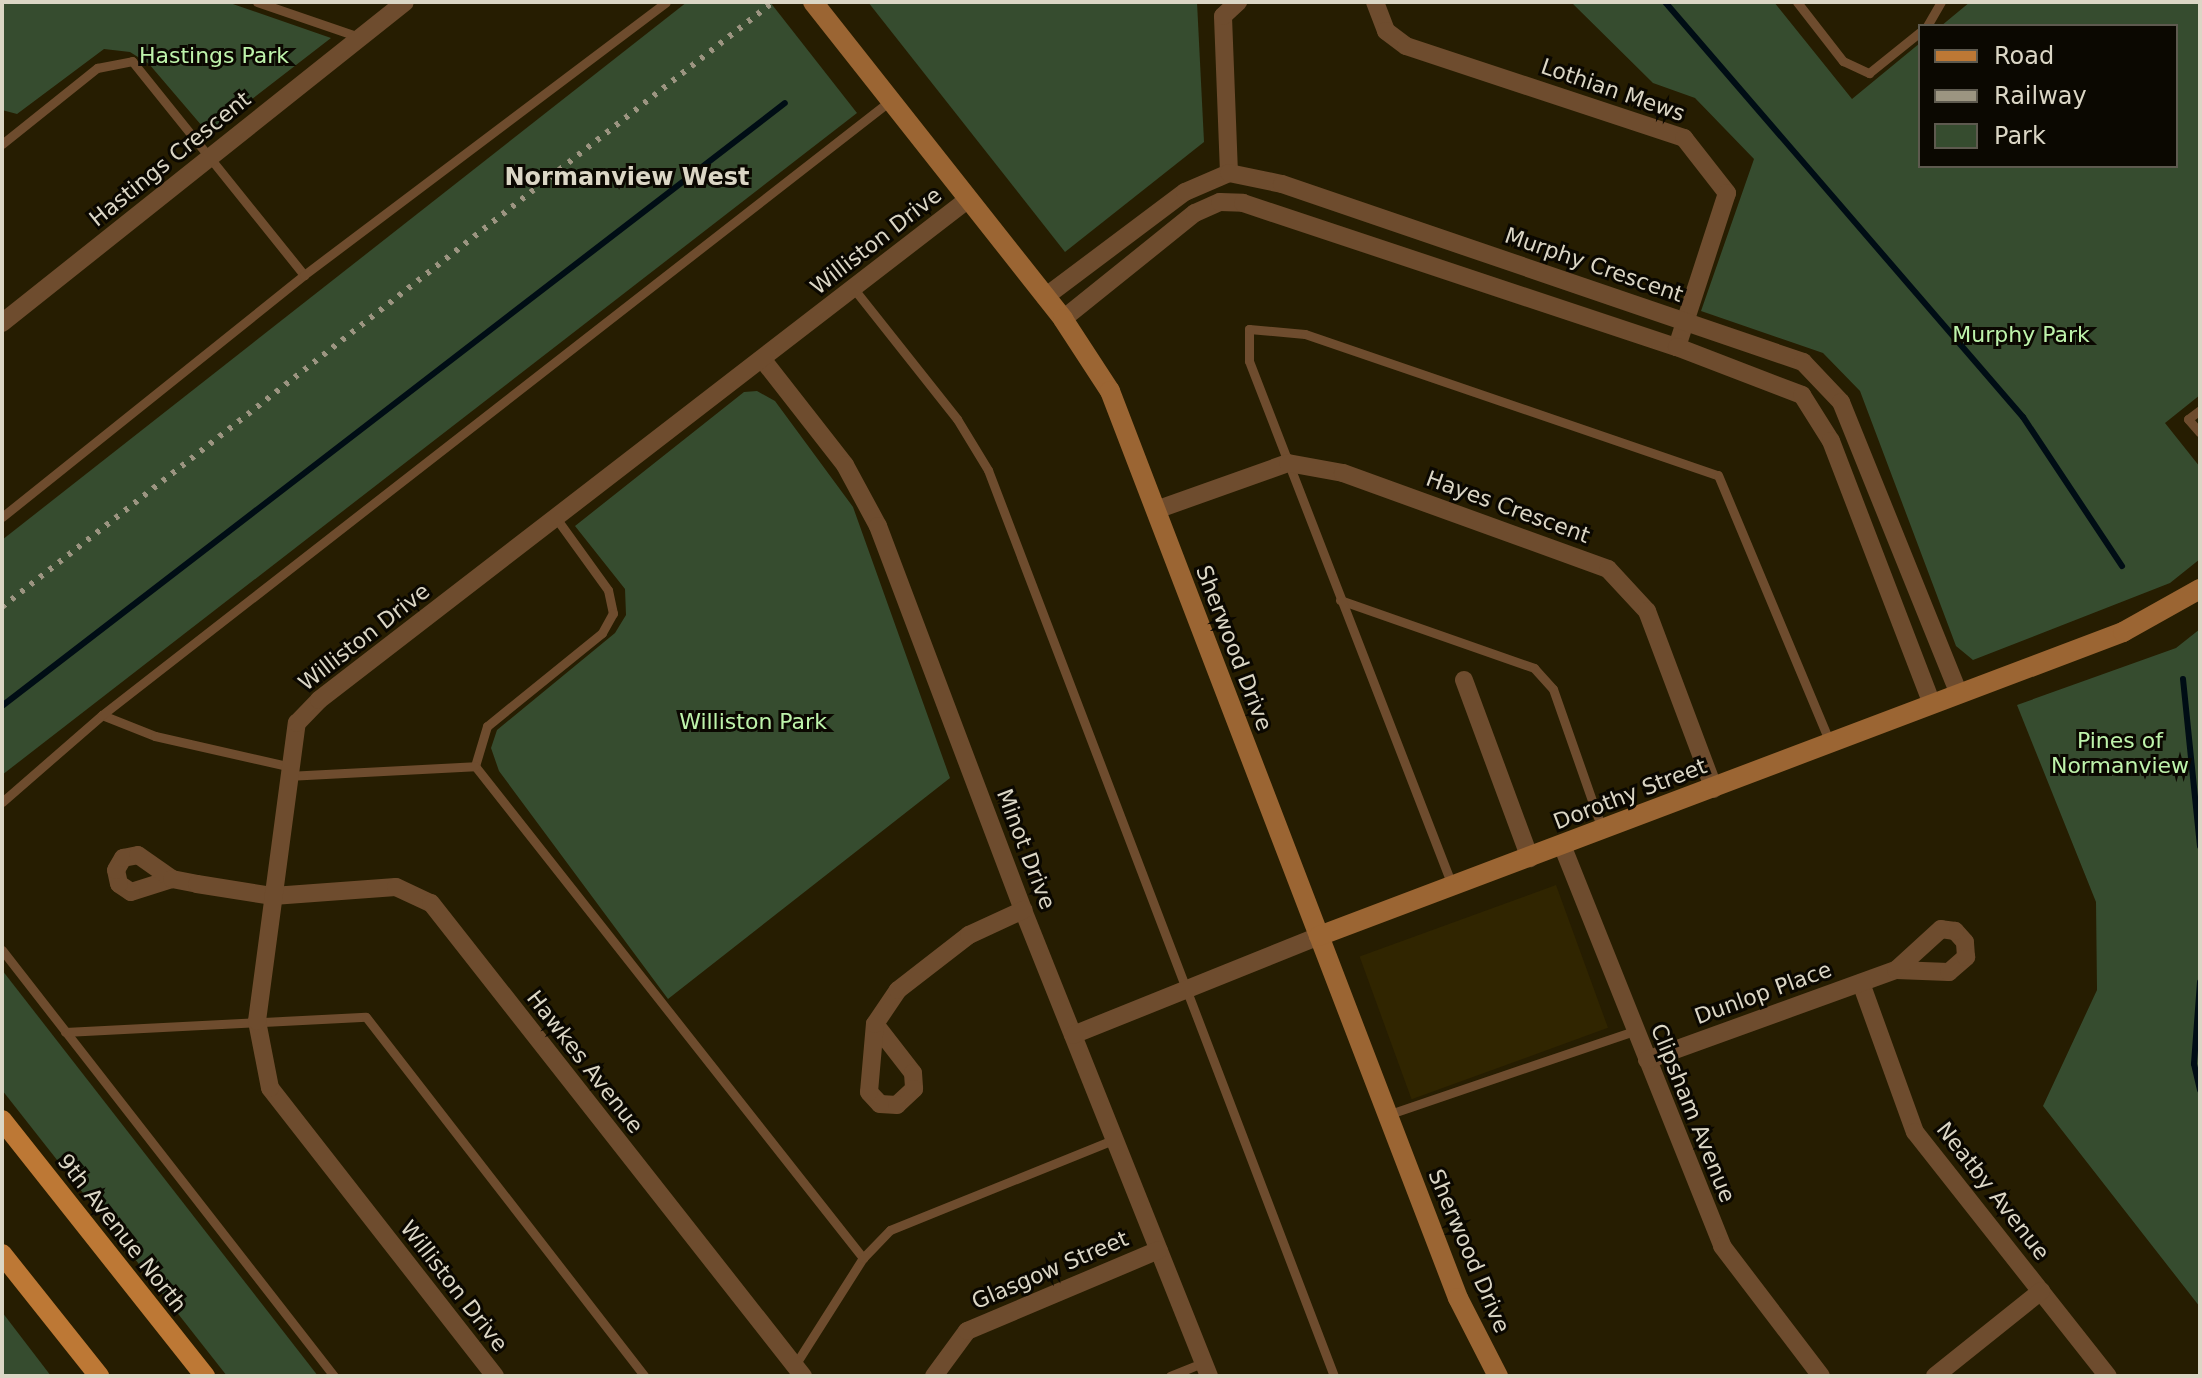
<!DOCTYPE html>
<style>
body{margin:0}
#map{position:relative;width:2202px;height:1378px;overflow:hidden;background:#261d01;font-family:"DejaVu Sans",sans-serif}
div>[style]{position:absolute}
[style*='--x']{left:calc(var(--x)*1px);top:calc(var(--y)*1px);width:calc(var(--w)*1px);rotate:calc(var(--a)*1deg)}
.built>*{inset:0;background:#302500;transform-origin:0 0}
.green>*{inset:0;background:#364c2f}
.stream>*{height:6px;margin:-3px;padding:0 3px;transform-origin:3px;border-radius:3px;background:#000d15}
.lane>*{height:9px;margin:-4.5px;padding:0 4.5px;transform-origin:4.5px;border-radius:4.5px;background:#6e4c2e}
.street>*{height:18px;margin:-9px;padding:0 9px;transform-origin:9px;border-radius:9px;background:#6e4c2e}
.secondary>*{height:20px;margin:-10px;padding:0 10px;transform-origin:10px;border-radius:10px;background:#9b6533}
.primary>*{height:20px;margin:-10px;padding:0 10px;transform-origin:10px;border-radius:10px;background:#bd7835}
.rail>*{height:6px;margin-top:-3px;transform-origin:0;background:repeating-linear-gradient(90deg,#9c9581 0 4px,transparent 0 12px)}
span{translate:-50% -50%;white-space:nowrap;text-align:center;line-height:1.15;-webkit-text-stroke:6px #0b0801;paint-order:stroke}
.park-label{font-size:22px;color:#bef3ab}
.street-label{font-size:22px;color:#dbd6c5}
.neighbourhood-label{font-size:24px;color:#dbd6c5;font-weight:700}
.frame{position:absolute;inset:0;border:4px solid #dbd6c5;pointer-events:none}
.legend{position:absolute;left:1918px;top:24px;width:260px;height:144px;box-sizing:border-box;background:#0b0801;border:2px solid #5e5a4f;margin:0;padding:10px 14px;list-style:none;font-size:24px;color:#dbd6c5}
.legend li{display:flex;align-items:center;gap:16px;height:40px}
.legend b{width:40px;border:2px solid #5e5a4f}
</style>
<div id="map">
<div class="built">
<div style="left:1556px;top:885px;width:152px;height:209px;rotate:70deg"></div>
</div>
<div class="green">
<div style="clip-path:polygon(2px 2px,227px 2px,331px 38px,208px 133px,149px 64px,130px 52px,104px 49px,17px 114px,2px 110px)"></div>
<div style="clip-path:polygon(687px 2px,770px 2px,857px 113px,2px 775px,2px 540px)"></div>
<div style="clip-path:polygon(868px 2px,1197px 2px,1204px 142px,1065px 252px)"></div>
<div style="clip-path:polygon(1571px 2px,1774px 2px,1852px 99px,1920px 43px,1920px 166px,2176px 166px,2176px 26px,1941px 26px,1970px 2px,2200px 2px,2200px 395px,2165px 423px,2200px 467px,2200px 559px,2170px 583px,1973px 660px,1956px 646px,1860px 391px,1823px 353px,1701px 311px,1754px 159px,1695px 98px,1653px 83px)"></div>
<div style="clip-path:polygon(757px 391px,775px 401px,853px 507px,950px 778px,668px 999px,499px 771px,491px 748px,497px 730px,615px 633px,626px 615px,625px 589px,575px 526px,744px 392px)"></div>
<div style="clip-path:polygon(2200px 629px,2200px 1307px,2043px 1106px,2097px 990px,2096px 902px,2017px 705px,2176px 648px)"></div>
<div style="clip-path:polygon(2px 970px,318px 1376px,227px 1376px,2px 1090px)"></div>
<div style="clip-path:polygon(2px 1312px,51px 1376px,2px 1376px)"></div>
</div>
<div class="stream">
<div style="--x:1665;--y:2;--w:548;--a:49.22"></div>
<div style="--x:2023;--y:417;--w:179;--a:56.4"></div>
<div style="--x:2183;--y:679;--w:168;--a:84.2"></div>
<div style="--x:2;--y:706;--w:988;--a:-37.6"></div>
<div style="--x:2200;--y:982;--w:82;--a:94.2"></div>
<div style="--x:2194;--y:1064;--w:27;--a:77"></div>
</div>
<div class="lane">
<div style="--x:257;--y:2;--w:108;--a:18.9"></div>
<div style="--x:1797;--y:2;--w:75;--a:52.1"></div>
<div style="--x:1843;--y:61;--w:29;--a:25"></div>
<div style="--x:1869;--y:73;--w:65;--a:-38.8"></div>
<div style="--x:1927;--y:26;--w:28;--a:-60"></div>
<div style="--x:2;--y:144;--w:122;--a:-38.7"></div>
<div style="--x:97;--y:68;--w:36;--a:-11"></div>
<div style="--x:132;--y:61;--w:275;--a:51.2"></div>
<div style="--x:854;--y:289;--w:166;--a:51.6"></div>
<div style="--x:957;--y:419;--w:60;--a:58.7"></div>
<div style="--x:988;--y:470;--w:970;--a:69.1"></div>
<div style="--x:2200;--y:410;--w:15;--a:143"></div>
<div style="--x:2188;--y:419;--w:18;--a:49"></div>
<div style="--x:2;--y:517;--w:387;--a:-38.7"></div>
<div style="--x:304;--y:275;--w:453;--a:-37"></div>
<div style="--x:556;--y:518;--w:89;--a:54.2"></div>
<div style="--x:608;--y:590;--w:24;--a:78"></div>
<div style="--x:613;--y:613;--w:23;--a:119"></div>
<div style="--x:602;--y:633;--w:148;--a:141"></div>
<div style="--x:487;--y:726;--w:42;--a:106.7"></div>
<div style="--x:475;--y:766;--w:627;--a:51.74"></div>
<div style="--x:1340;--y:600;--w:206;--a:19.3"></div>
<div style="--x:1534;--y:668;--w:28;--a:48"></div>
<div style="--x:1553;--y:689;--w:148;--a:70.7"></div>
<div style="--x:102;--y:715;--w:57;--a:21.6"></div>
<div style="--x:155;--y:736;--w:135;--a:12.8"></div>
<div style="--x:287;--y:776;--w:188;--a:-3"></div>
<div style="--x:2;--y:802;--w:133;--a:-41"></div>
<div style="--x:102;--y:715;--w:999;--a:-37.93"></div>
<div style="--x:1452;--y:885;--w:562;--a:-111.18"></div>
<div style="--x:1249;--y:361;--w:32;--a:-90"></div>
<div style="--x:1249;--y:329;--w:56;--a:5.1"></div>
<div style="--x:1305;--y:334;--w:436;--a:18.9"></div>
<div style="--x:1718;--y:475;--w:290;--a:67.3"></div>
<div style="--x:2;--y:950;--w:540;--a:52.07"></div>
<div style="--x:65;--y:1032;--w:301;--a:-2.9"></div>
<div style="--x:366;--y:1017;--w:454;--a:52.2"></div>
<div style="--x:1387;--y:1115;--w:261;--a:-18.8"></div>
<div style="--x:795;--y:1365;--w:127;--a:-57.6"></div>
<div style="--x:863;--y:1258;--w:39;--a:-46"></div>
<div style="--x:890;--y:1230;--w:243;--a:-22"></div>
<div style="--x:1170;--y:1376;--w:35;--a:-22"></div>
</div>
<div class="street">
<div style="--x:1375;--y:2;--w:31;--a:69"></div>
<div style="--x:1386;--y:31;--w:25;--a:37"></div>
<div style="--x:1406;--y:46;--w:293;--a:18.3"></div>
<div style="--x:1684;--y:138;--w:70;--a:52"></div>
<div style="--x:1727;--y:193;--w:162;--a:108"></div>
<div style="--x:1229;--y:173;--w:157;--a:-92.2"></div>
<div style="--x:1223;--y:16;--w:21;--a:-43"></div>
<div style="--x:1045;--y:297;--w:175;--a:-36.9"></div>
<div style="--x:1185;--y:192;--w:48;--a:-23.4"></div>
<div style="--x:1229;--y:173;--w:54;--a:11.7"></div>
<div style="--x:1282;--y:184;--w:551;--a:18.86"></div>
<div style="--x:1803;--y:362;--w:55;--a:46.5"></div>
<div style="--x:1841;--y:402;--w:315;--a:68"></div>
<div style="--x:1063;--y:319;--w:169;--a:-38.8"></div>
<div style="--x:1195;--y:213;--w:27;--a:-24"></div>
<div style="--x:1220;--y:202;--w:23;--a:2"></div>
<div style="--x:1243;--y:203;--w:457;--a:18.4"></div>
<div style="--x:1677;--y:347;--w:134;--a:21"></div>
<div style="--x:1802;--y:395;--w:54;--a:57.8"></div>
<div style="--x:1831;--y:441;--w:282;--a:69"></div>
<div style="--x:2;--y:323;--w:515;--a:-38.54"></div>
<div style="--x:763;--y:360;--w:133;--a:52"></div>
<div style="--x:845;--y:465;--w:69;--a:61.6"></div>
<div style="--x:878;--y:526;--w:410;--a:69.3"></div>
<div style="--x:1023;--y:910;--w:502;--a:68.24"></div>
<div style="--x:1156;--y:510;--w:140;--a:-19.6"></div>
<div style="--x:1288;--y:463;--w:56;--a:10.3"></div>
<div style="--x:1343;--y:473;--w:282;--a:19.9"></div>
<div style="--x:1608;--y:569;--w:57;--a:47.1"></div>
<div style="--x:1647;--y:611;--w:190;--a:69.4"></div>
<div style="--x:1464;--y:680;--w:190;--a:69.7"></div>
<div style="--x:1562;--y:845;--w:432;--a:68.2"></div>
<div style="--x:1722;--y:1246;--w:163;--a:52.7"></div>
<div style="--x:172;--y:879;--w:43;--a:162.4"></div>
<div style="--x:131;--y:892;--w:14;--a:-146"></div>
<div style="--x:119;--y:884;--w:14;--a:-102"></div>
<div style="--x:116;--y:870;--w:14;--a:-60"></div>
<div style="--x:123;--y:858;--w:15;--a:-11"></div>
<div style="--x:138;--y:855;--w:42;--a:35.2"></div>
<div style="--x:172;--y:879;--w:25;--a:11"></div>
<div style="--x:197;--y:884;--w:77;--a:9"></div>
<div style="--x:273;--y:896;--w:123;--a:-4.2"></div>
<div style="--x:396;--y:887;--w:38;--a:25"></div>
<div style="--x:431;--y:903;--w:602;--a:51.82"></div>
<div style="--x:1861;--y:983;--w:158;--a:70.1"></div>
<div style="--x:1915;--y:1132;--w:311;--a:51.7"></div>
<div style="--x:875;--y:1024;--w:62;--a:52.2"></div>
<div style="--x:913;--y:1073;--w:16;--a:86"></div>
<div style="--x:914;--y:1089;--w:23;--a:137"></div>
<div style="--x:897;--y:1105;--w:17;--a:-177"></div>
<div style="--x:880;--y:1104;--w:16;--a:-133"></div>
<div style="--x:869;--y:1092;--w:68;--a:-85"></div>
<div style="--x:875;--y:1024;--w:41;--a:-55.9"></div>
<div style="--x:898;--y:990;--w:90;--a:-37.8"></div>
<div style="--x:969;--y:935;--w:60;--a:-24.8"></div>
<div style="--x:1073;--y:1035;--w:265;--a:-21.9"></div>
<div style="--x:1647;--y:1060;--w:265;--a:-19.9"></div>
<div style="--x:1896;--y:970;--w:53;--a:2.2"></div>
<div style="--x:1949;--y:972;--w:23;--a:-41"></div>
<div style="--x:1966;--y:957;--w:15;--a:-94"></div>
<div style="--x:1965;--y:942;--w:15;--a:-132"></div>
<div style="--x:1955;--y:931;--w:14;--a:-172"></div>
<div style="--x:1941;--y:929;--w:61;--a:137.7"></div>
<div style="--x:495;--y:1376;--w:365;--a:-128"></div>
<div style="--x:270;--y:1088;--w:68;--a:-101"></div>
<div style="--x:257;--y:1021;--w:301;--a:-82.4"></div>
<div style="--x:297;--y:723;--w:32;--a:-46"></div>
<div style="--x:319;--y:700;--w:818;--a:-37.65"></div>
<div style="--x:934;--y:1376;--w:56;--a:-53.7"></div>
<div style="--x:967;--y:1331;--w:208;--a:-22.9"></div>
<div style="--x:1935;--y:1376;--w:136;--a:-38.7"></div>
</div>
<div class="secondary">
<div style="--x:813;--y:2;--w:404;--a:51.7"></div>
<div style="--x:1063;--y:319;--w:86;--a:56.9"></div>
<div style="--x:1110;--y:391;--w:971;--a:69.01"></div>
<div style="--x:1458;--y:1298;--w:88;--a:62.9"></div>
<div style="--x:1319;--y:936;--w:860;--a:-20.71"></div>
<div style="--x:2123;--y:632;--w:88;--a:-29.2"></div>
</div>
<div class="primary">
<div style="--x:2;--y:1120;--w:327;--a:51.6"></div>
<div style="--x:2;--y:1254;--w:156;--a:51.5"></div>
</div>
<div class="rail">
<div style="--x:2;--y:607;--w:980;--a:-38.12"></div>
</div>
<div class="park-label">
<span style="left:214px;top:56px">Hastings Park</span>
<span style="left:2021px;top:335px">Murphy Park</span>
<span style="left:753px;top:722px">Williston Park</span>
<span style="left:2120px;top:753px">Pines of<br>Normanview</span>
</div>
<div class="street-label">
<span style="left:1613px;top:90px;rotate:19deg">Lothian Mews</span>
<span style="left:170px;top:159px;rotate:-39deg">Hastings Crescent</span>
<span style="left:876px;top:241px;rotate:-38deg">Williston Drive</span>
<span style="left:1594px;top:265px;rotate:19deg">Murphy Crescent</span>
<span style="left:1508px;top:507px;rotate:20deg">Hayes Crescent</span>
<span style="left:364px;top:637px;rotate:-38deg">Williston Drive</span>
<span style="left:1234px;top:648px;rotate:69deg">Sherwood Drive</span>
<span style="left:1630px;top:794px;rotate:-21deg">Dorothy Street</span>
<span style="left:1026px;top:849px;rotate:69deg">Minot Drive</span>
<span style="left:1763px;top:993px;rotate:-20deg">Dunlop Place</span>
<span style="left:585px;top:1062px;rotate:52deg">Hawkes Avenue</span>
<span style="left:1693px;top:1113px;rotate:68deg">Clipsham Avenue</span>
<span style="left:1993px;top:1191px;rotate:52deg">Neatby Avenue</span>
<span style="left:122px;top:1233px;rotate:52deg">9th Avenue North</span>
<span style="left:1469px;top:1251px;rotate:67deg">Sherwood Drive</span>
<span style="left:1050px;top:1270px;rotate:-23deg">Glasgow Street</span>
<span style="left:454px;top:1286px;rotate:52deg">Williston Drive</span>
</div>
<div class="neighbourhood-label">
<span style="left:627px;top:178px">Normanview West</span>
</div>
<div class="frame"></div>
<ul class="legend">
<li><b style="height:10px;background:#bd7835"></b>Road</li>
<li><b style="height:10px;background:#9c9581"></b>Railway</li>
<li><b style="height:22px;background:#364c2f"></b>Park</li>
</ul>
</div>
